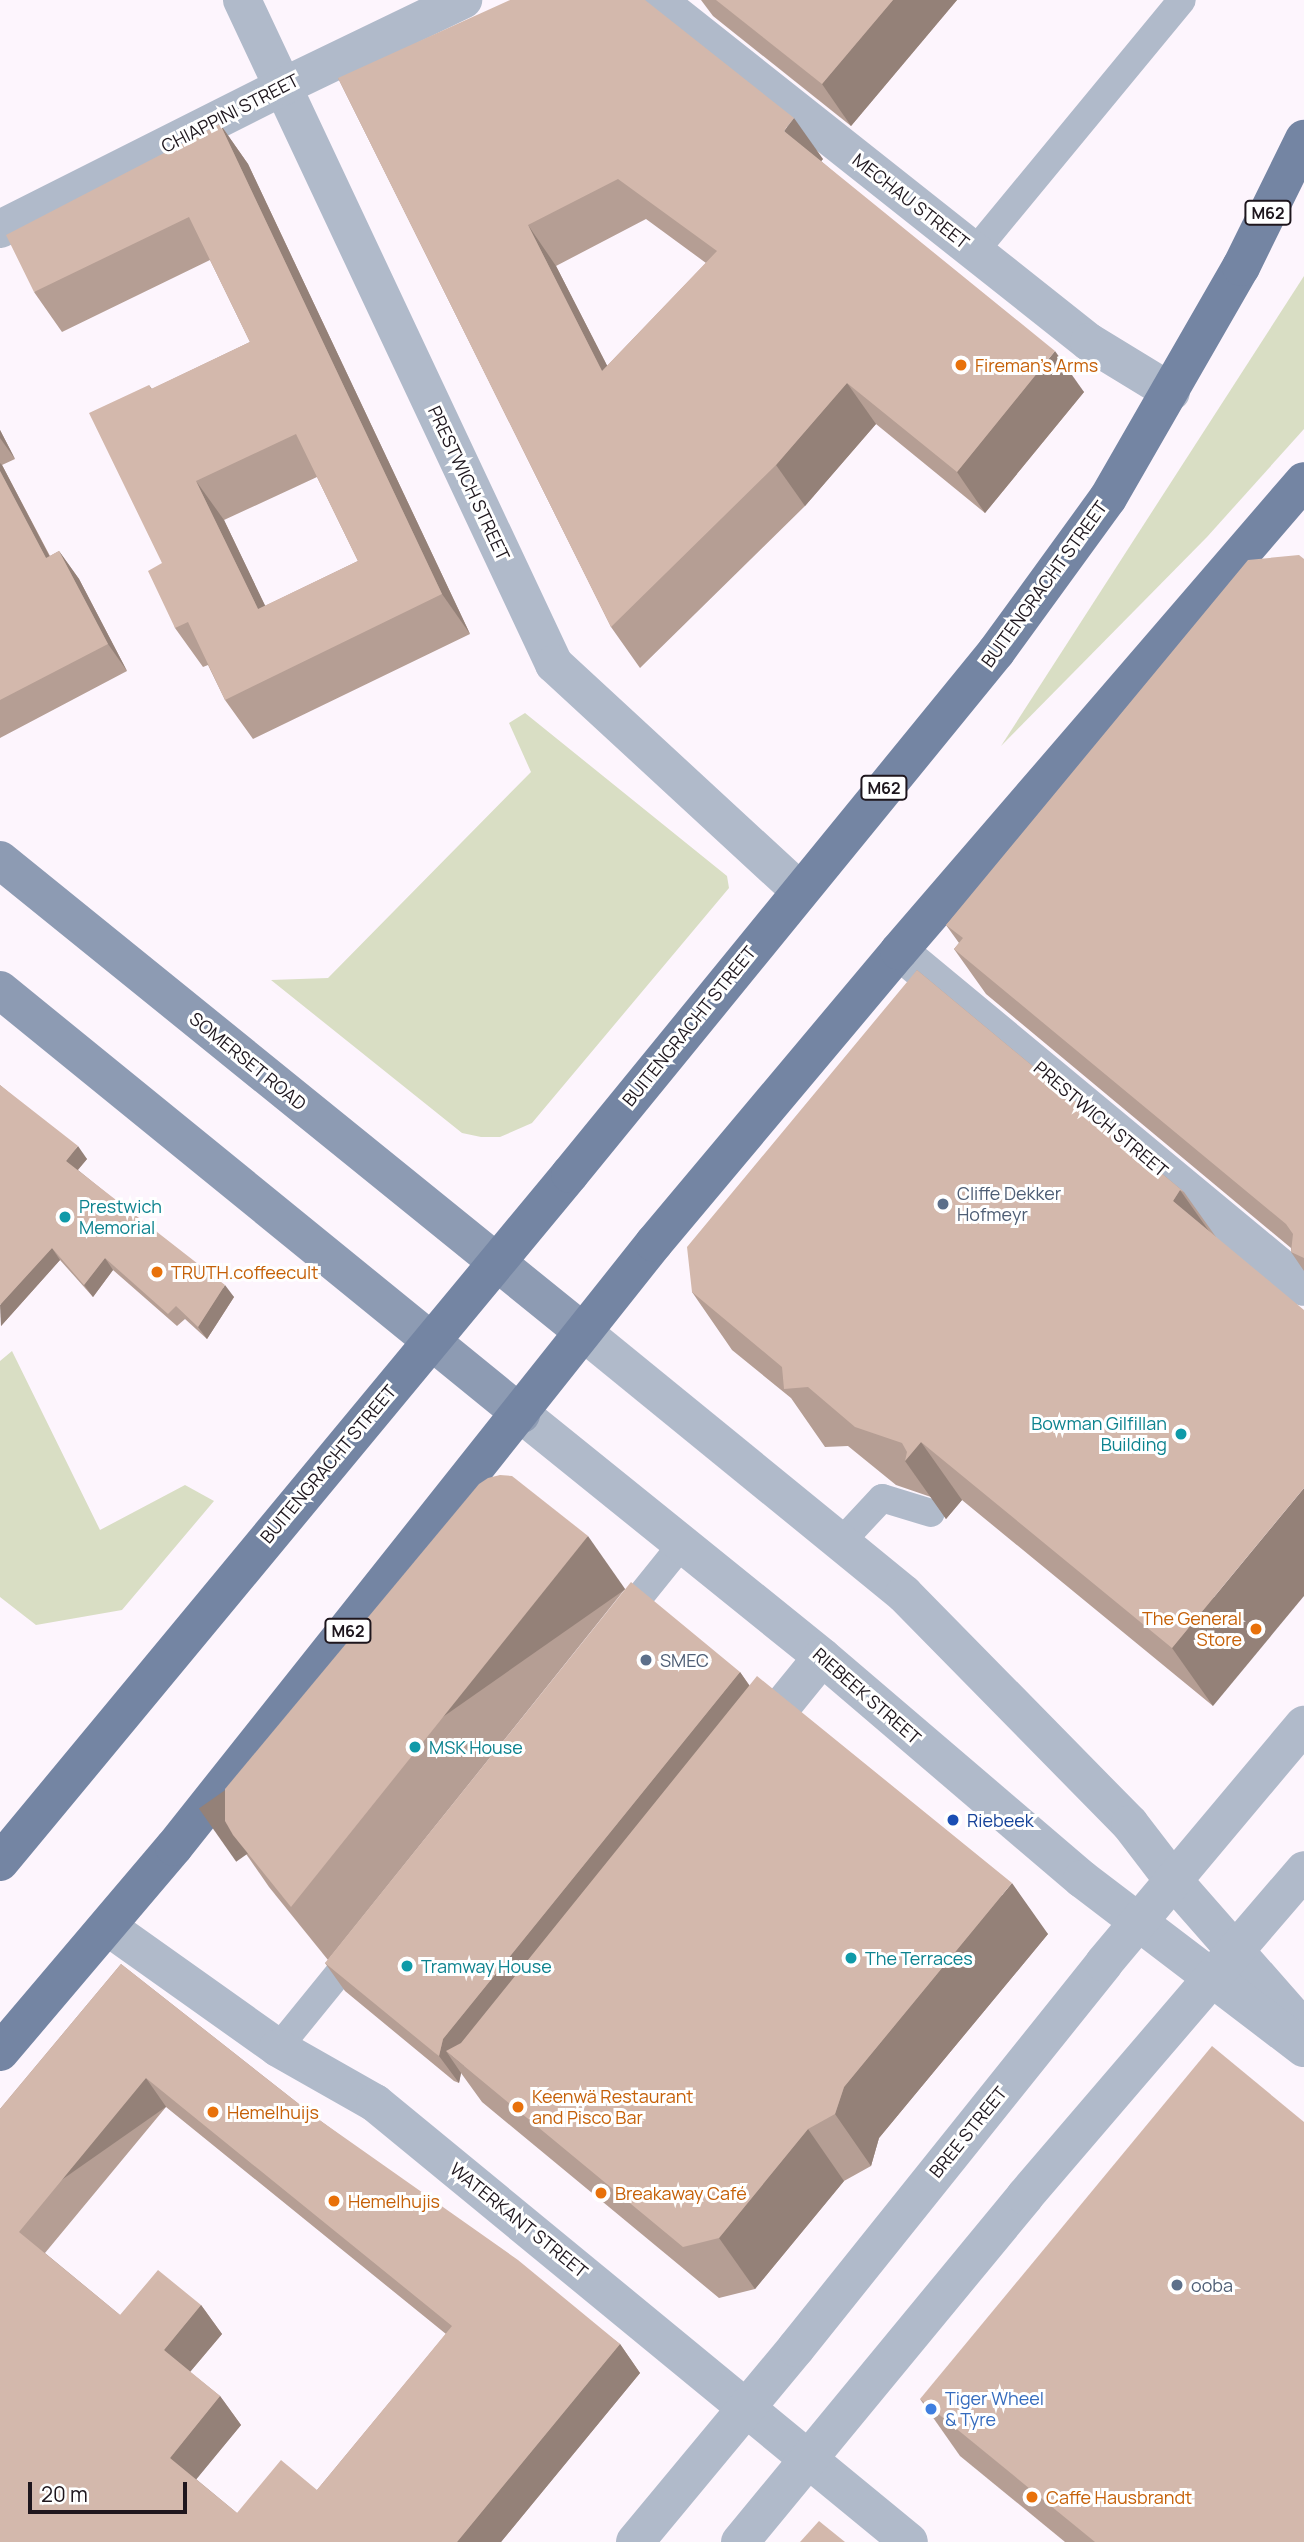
<!DOCTYPE html>
<meta charset="utf-8">
<style>
body{margin:0}
#map{position:relative;width:1304px;height:2542px;overflow:hidden;background:#fdf5fd;font-family:Manrope,sans-serif}
div>[style]{position:absolute}
[style*='--x']{left:calc(var(--x)*1px);top:calc(var(--y)*1px);width:calc(var(--w)*1px);rotate:calc(var(--a)*1deg)}
.green>*{inset:0;background:#d9dec4}
.service>*{height:28px;margin:-14px;padding:0 14px;transform-origin:14px;border-radius:14px;background:#b0baca}
.minor>*{height:38px;margin:-19px;padding:0 19px;transform-origin:19px;border-radius:19px;background:#b0baca}
.secondary>*{height:38px;margin:-19px;padding:0 19px;transform-origin:19px;border-radius:19px;background:#8d9bb3}
.primary>*{height:38px;margin:-19px;padding:0 19px;transform-origin:19px;border-radius:19px;background:#7485a3}
.wall>*{inset:0;background:#b59e94}
.shaded-wall>*{inset:0;background:#948178;transform-origin:0 0}
.building>*{inset:0;background:#d3b8ac}
.dots>*{width:19px;height:19px;translate:-50% -50%;box-sizing:border-box;border:4px solid #fff;border-radius:50%}
span{translate:-50% -50%;white-space:nowrap;text-align:center;line-height:1.15;-webkit-text-stroke:6px #fff;paint-order:stroke}
.shield-label span{padding:2px 5px;background:#fff;border:2px solid;border-radius:5px;-webkit-text-stroke-width:0}
.shield-label{font-size:16px;color:#1e161d;font-weight:700}
.street-label{font-size:18px;color:#1e161d}
.food-label{font-size:18px;color:#c56008}
.left{translate:0 -50%;text-align:left}
.right{translate:-100% -50%;text-align:right}
.service-label{font-size:18px;color:#4e5e75}
.culture-label{font-size:18px;color:#0d838f}
.transit-label{font-size:18px;color:#164399}
.shop-label{font-size:18px;color:#366cbe}
.scale{position:absolute;left:28px;top:2482px;width:159px;height:32px;box-sizing:border-box;border:4px solid #1e161d;border-top:0;padding-left:9px;font-size:21px;line-height:24px;white-space:nowrap;color:#1e161d;-webkit-text-stroke:5px #fff;paint-order:stroke}
</style>
<div id="map">
<div class="green">
<div style="clip-path:polygon(1304px 276px,1304px 429px,1207px 537px,1001px 746px)"></div>
<div style="clip-path:polygon(525px 713px,727px 876px,729px 888px,532px 1123px,500px 1137px,481px 1137px,462px 1133px,271px 980px,328px 978px,531px 772px,509px 723px)"></div>
<div style="clip-path:polygon(12px 1351px,100px 1530px,185px 1485px,214px 1501px,122px 1610px,36px 1625px,0 1597px,0 1361px)"></div>
</div>
<div class="service">
<div style="--x:975;--y:251;--w:325;--a:-50.5"></div>
<div style="--x:841;--y:1542;--w:60;--a:-47"></div>
<div style="--x:882;--y:1498;--w:51;--a:17"></div>
<div style="--x:621;--y:1620;--w:97;--a:-51.2"></div>
<div style="--x:278;--y:2048;--w:130;--a:-50.9"></div>
</div>
<div class="minor">
<div style="--x:242;--y:0;--w:734;--a:64.83"></div>
<div style="--x:554;--y:664;--w:333;--a:42.7"></div>
<div style="--x:657;--y:0;--w:551;--a:38.37"></div>
<div style="--x:1089;--y:342;--w:96;--a:31.4"></div>
<div style="--x:0;--y:229;--w:318;--a:-26.7"></div>
<div style="--x:284;--y:86;--w:199;--a:-25.7"></div>
<div style="--x:899;--y:951;--w:526;--a:39.68"></div>
<div style="--x:583;--y:1332;--w:414;--a:39.2"></div>
<div style="--x:904;--y:1594;--w:322;--a:45.5"></div>
<div style="--x:1130;--y:1824;--w:71;--a:52.5"></div>
<div style="--x:1173;--y:1880;--w:185;--a:48.7"></div>
<div style="--x:521;--y:1414;--w:387;--a:38.9"></div>
<div style="--x:822;--y:1657;--w:342;--a:40.5"></div>
<div style="--x:1082;--y:1879;--w:279;--a:37.3"></div>
<div style="--x:753;--y:1742;--w:109;--a:-50.9"></div>
<div style="--x:108;--y:1927;--w:209;--a:35.4"></div>
<div style="--x:278;--y:2048;--w:112;--a:29.6"></div>
<div style="--x:375;--y:2103;--w:691;--a:39.42"></div>
<div style="--x:635;--y:2542;--w:252;--a:-50.3"></div>
<div style="--x:796;--y:2348;--w:493;--a:-51.3"></div>
<div style="--x:1104;--y:1963;--w:311;--a:-50"></div>
<div style="--x:740;--y:2542;--w:448;--a:-50.5"></div>
<div style="--x:1025;--y:2196;--w:429;--a:-49.4"></div>
</div>
<div class="secondary">
<div style="--x:0;--y:860;--w:750;--a:38.99"></div>
<div style="--x:0;--y:990;--w:672;--a:39.14"></div>
</div>
<div class="primary">
<div style="--x:0;--y:1862;--w:893;--a:-50.36"></div>
<div style="--x:570;--y:1174;--w:674;--a:-50.78"></div>
<div style="--x:996;--y:652;--w:190;--a:-54"></div>
<div style="--x:1108;--y:498;--w:267;--a:-60.1"></div>
<div style="--x:1241;--y:267;--w:143;--a:-63.8"></div>
<div style="--x:0;--y:2052;--w:269;--a:-49.7"></div>
<div style="--x:174;--y:1847;--w:772;--a:-51.53"></div>
<div style="--x:654;--y:1243;--w:381;--a:-50"></div>
<div style="--x:899;--y:951;--w:620;--a:-49.25"></div>
</div>
<div class="wall">
<div style="clip-path:polygon(701px 0,957px 0,851px 126px,713px 16px)"></div>
<div style="clip-path:polygon(evenodd,338px 78px,823px 159px,821px 161px,1084px 392px,985px 513px,876px 424px,805px 506px,640px 668px,611px 627px,338px 78px,646px 219px,706px 263px,607px 366px,556px 266px,646px 219px)"></div>
<div style="clip-path:polygon(evenodd,220px 124px,248px 164px,470px 634px,253px 739px,225px 700px,208px 665px,203px 667px,175px 628px,162px 563px,149px 385px,152px 389px,250px 342px,210px 260px,62px 332px,34px 292px,220px 124px,317px 477px,358px 561px,265px 606px,224px 520px,317px 477px)"></div>
<div style="clip-path:polygon(0 430px,15px 459px,2px 465px,50px 556px,59px 551px,79px 579px,127px 671px,0 738px)"></div>
<div style="clip-path:polygon(1304px 559px,1304px 1271px,1291px 1252px,1291px 1248px,986px 994px,954px 949px,959px 943px,946px 925px)"></div>
<div style="clip-path:polygon(917px 970px,1184px 1192px,1216px 1237px,1213px 1706px,962px 1500px,946px 1519px,931px 1497px,896px 1485px,848px 1446px,825px 1447px,791px 1398px,732px 1350px,692px 1292px)"></div>
<div style="clip-path:polygon(0 1085px,87px 1159px,78px 1170px,234px 1297px,207px 1339px,185px 1319px,177px 1326px,113px 1270px,93px 1297px,60px 1260px,1px 1326px)"></div>
<div style="clip-path:polygon(625px 1589px,328px 1960px,269px 1887px,233px 1835px)"></div>
<div style="clip-path:polygon(740px 1672px,750px 1686px,1048px 1934px,879px 2138px,871px 2166px,844px 2181px,755px 2289px,719px 2298px,482px 2102px,461px 2073px,459px 2083px,454px 2081px,345px 1991px,325px 1963px)"></div>
<div style="clip-path:polygon(evenodd,121px 1964px,318px 2119px,620px 2344px,640px 2373px,501px 2542px,0 2542px,0 2109px,121px 1964px,166px 2107px,446px 2334px,317px 2490px,237px 2513px,196px 2479px,241px 2425px,220px 2396px,190px 2372px,222px 2334px,201px 2305px,120px 2315px,45px 2253px,166px 2107px)"></div>
<div style="clip-path:polygon(920px 2399px,1304px 2542px,1065px 2542px,960px 2456px)"></div>
</div>
<div class="shaded-wall">
<div style="clip-path:polygon(893px 0,957px 0,851px 126px,822px 84px)"></div>
<div style="clip-path:polygon(794px 118px,823px 159px,812px 172px,784px 131px)"></div>
<div style="clip-path:polygon(220px 124px,248px 164px,470px 634px,442px 594px)"></div>
<div style="clip-path:polygon(528px 225px,556px 266px,631px 412px,602px 371px)"></div>
<div style="clip-path:polygon(1055px 351px,1084px 392px,985px 513px,957px 472px)"></div>
<div style="clip-path:polygon(847px 383px,876px 424px,805px 506px,776px 465px)"></div>
<div style="clip-path:polygon(0 430px,15px 459px,0 438px)"></div>
<div style="clip-path:polygon(0 463px,2px 465px,65px 586px,46px 558px,0 471px)"></div>
<div style="clip-path:polygon(196px 481px,224px 520px,286px 649px,258px 609px)"></div>
<div style="clip-path:polygon(59px 551px,79px 579px,127px 671px,108px 644px)"></div>
<div style="clip-path:polygon(78px 1146px,87px 1159px,75px 1173px,66px 1161px)"></div>
<div style="clip-path:polygon(1180px 1190px,1221px 1248px,1173px 1201px)"></div>
<div style="clip-path:polygon(52px 1248px,60px 1260px,1px 1326px,0 1305px)"></div>
<div style="clip-path:polygon(105px 1258px,113px 1270px,93px 1297px,84px 1285px)"></div>
<div style="clip-path:polygon(225px 1285px,234px 1297px,207px 1339px,198px 1327px)"></div>
<div style="clip-path:polygon(921px 1442px,962px 1500px,946px 1519px,905px 1461px)"></div>
<div style="clip-path:polygon(1304px 1488px,1304px 1596px,1213px 1706px,1172px 1648px)"></div>
<div style="left:588px;top:1536px;width:65px;height:475px;rotate:55deg"></div>
<div style="clip-path:polygon(740px 1672px,759px 1700px,464px 2066px,446px 2051px,461px 2073px,459px 2083px,439px 2056px,443px 2039px)"></div>
<div style="clip-path:polygon(1012px 1883px,1048px 1934px,879px 2138px,871px 2166px,835px 2114px,844px 2087px)"></div>
<div style="left:146px;top:2078px;width:35px;height:200px;rotate:55deg"></div>
<div style="clip-path:polygon(808px 2129px,844px 2181px,755px 2289px,719px 2238px)"></div>
<div style="clip-path:polygon(201px 2305px,222px 2334px,184px 2379px,164px 2350px)"></div>
<div style="clip-path:polygon(620px 2344px,640px 2373px,501px 2542px,457px 2542px)"></div>
<div style="clip-path:polygon(220px 2396px,241px 2425px,190px 2487px,170px 2458px)"></div>
</div>
<div class="building">
<div style="clip-path:polygon(evenodd,510px 0,645px 0,794px 118px,784px 131px,1055px 351px,957px 472px,847px 383px,776px 465px,611px 627px,338px 78px,510px 0,618px 179px,717px 251px,602px 371px,528px 225px,618px 179px)"></div>
<div style="clip-path:polygon(716px 0,893px 0,822px 84px)"></div>
<div style="clip-path:polygon(evenodd,220px 124px,442px 594px,225px 700px,188px 622px,175px 628px,148px 571px,162px 563px,89px 413px,149px 385px,151px 389px,250px 342px,189px 217px,34px 292px,6px 235px,220px 124px,296px 434px,358px 561px,258px 609px,196px 481px,296px 434px)"></div>
<div style="clip-path:polygon(0 471px,46px 558px,59px 551px,108px 644px,0 700px)"></div>
<div style="clip-path:polygon(1299px 555px,1304px 559px,1304px 1258px,1291px 1252px,1293px 1234px,1286px 1224px,954px 949px,963px 938px,946px 925px,1248px 560px)"></div>
<div style="clip-path:polygon(917px 970px,1184px 1192px,1180px 1190px,1173px 1201px,1304px 1310px,1304px 1488px,1172px 1648px,921px 1442px,905px 1461px,907px 1452px,902px 1443px,855px 1427px,808px 1387px,784px 1389px,782px 1367px,692px 1292px,687px 1247px)"></div>
<div style="clip-path:polygon(0 1085px,78px 1146px,66px 1161px,225px 1285px,198px 1327px,176px 1306px,168px 1314px,105px 1258px,84px 1285px,52px 1248px,0 1305px)"></div>
<div style="clip-path:polygon(500px 1475px,512px 1476px,588px 1536px,291px 1907px,233px 1835px,225px 1821px,225px 1789px,479px 1484px,488px 1478px)"></div>
<div style="clip-path:polygon(631px 1582px,740px 1672px,443px 2039px,439px 2056px,435px 2053px,325px 1963px)"></div>
<div style="clip-path:polygon(757px 1676px,1012px 1883px,844px 2087px,835px 2114px,808px 2129px,719px 2238px,683px 2247px,446px 2051px,461px 2043px)"></div>
<div style="clip-path:polygon(evenodd,121px 1964px,318px 2119px,518px 2260px,620px 2344px,457px 2542px,0 2542px,0 2109px,121px 1964px,146px 2078px,452px 2326px,317px 2490px,281px 2460px,237px 2513px,170px 2458px,220px 2396px,164px 2350px,201px 2305px,158px 2270px,120px 2315px,19px 2232px,146px 2078px)"></div>
<div style="clip-path:polygon(1212px 2046px,1304px 2122px,1304px 2542px,1095px 2542px,920px 2399px)"></div>
<div style="clip-path:polygon(819px 2521px,845px 2542px,800px 2542px)"></div>
</div>
<div class="dots">
<div style="left:961px;top:365px;background:#e8710a"></div>
<div style="left:943px;top:1204px;background:#5c6f8a"></div>
<div style="left:65px;top:1217px;background:#0f9aa8"></div>
<div style="left:157px;top:1272px;background:#e8710a"></div>
<div style="left:1181px;top:1434px;background:#0f9aa8"></div>
<div style="left:1256px;top:1629px;background:#e8710a"></div>
<div style="left:646px;top:1660px;background:#5c6f8a"></div>
<div style="left:415px;top:1747px;background:#0f9aa8"></div>
<div style="left:953px;top:1820px;background:#1a4fb4"></div>
<div style="left:851px;top:1958px;background:#0f9aa8"></div>
<div style="left:407px;top:1966px;background:#0f9aa8"></div>
<div style="left:518px;top:2107px;background:#e8710a"></div>
<div style="left:213px;top:2112px;background:#e8710a"></div>
<div style="left:601px;top:2193px;background:#e8710a"></div>
<div style="left:334px;top:2201px;background:#e8710a"></div>
<div style="left:1177px;top:2285px;background:#5c6f8a"></div>
<div style="left:931px;top:2409px;background:#3f7fe0"></div>
<div style="left:1032px;top:2497px;background:#e8710a"></div>
</div>
<div class="shield-label">
<span style="left:1268px;top:213px">M62</span>
<span style="left:884px;top:788px">M62</span>
<span style="left:348px;top:1631px">M62</span>
</div>
<div class="street-label">
<span style="left:230px;top:113px;rotate:-27deg">CHIAPPINI STREET</span>
<span style="left:911px;top:201px;rotate:38deg">MECHAU STREET</span>
<span style="left:469px;top:483px;rotate:65deg">PRESTWICH STREET</span>
<span style="left:1044px;top:584px;rotate:-54deg">BUITENGRACHT STREET</span>
<span style="left:689px;top:1026px;rotate:-51deg">BUITENGRACHT STREET</span>
<span style="left:248px;top:1061px;rotate:39deg">SOMERSET ROAD</span>
<span style="left:1101px;top:1119px;rotate:40deg">PRESTWICH STREET</span>
<span style="left:328px;top:1464px;rotate:-50deg">BUITENGRACHT STREET</span>
<span style="left:867px;top:1696px;rotate:41deg">RIEBEEK STREET</span>
<span style="left:968px;top:2132px;rotate:-51deg">BREE STREET</span>
<span style="left:519px;top:2220px;rotate:39deg">WATERKANT STREET</span>
</div>
<div class="food-label">
<span class="left" style="left:975px;top:365px">Fireman's Arms</span>
<span class="left" style="left:171px;top:1272px">TRUTH.coffeecult</span>
<span class="right" style="left:1242px;top:1629px">The General<br>Store</span>
<span class="left" style="left:532px;top:2107px">Keenwä Restaurant<br>and Pisco Bar</span>
<span class="left" style="left:227px;top:2112px">Hemelhuijs</span>
<span class="left" style="left:615px;top:2193px">Breakaway Café</span>
<span class="left" style="left:348px;top:2201px">Hemelhujis</span>
<span class="left" style="left:1046px;top:2497px">Caffe Hausbrandt</span>
</div>
<div class="service-label">
<span class="left" style="left:957px;top:1204px">Cliffe Dekker<br>Hofmeyr</span>
<span class="left" style="left:660px;top:1660px">SMEC</span>
<span class="left" style="left:1191px;top:2285px">ooba</span>
</div>
<div class="culture-label">
<span class="left" style="left:79px;top:1217px">Prestwich<br>Memorial</span>
<span class="right" style="left:1167px;top:1434px">Bowman Gilfillan<br>Building</span>
<span class="left" style="left:429px;top:1747px">MSK House</span>
<span class="left" style="left:865px;top:1958px">The Terraces</span>
<span class="left" style="left:421px;top:1966px">Tramway House</span>
</div>
<div class="transit-label">
<span class="left" style="left:967px;top:1820px">Riebeek</span>
</div>
<div class="shop-label">
<span class="left" style="left:945px;top:2409px">Tiger Wheel<br>&amp; Tyre</span>
</div>
<div class="scale">20 m</div>
</div>
